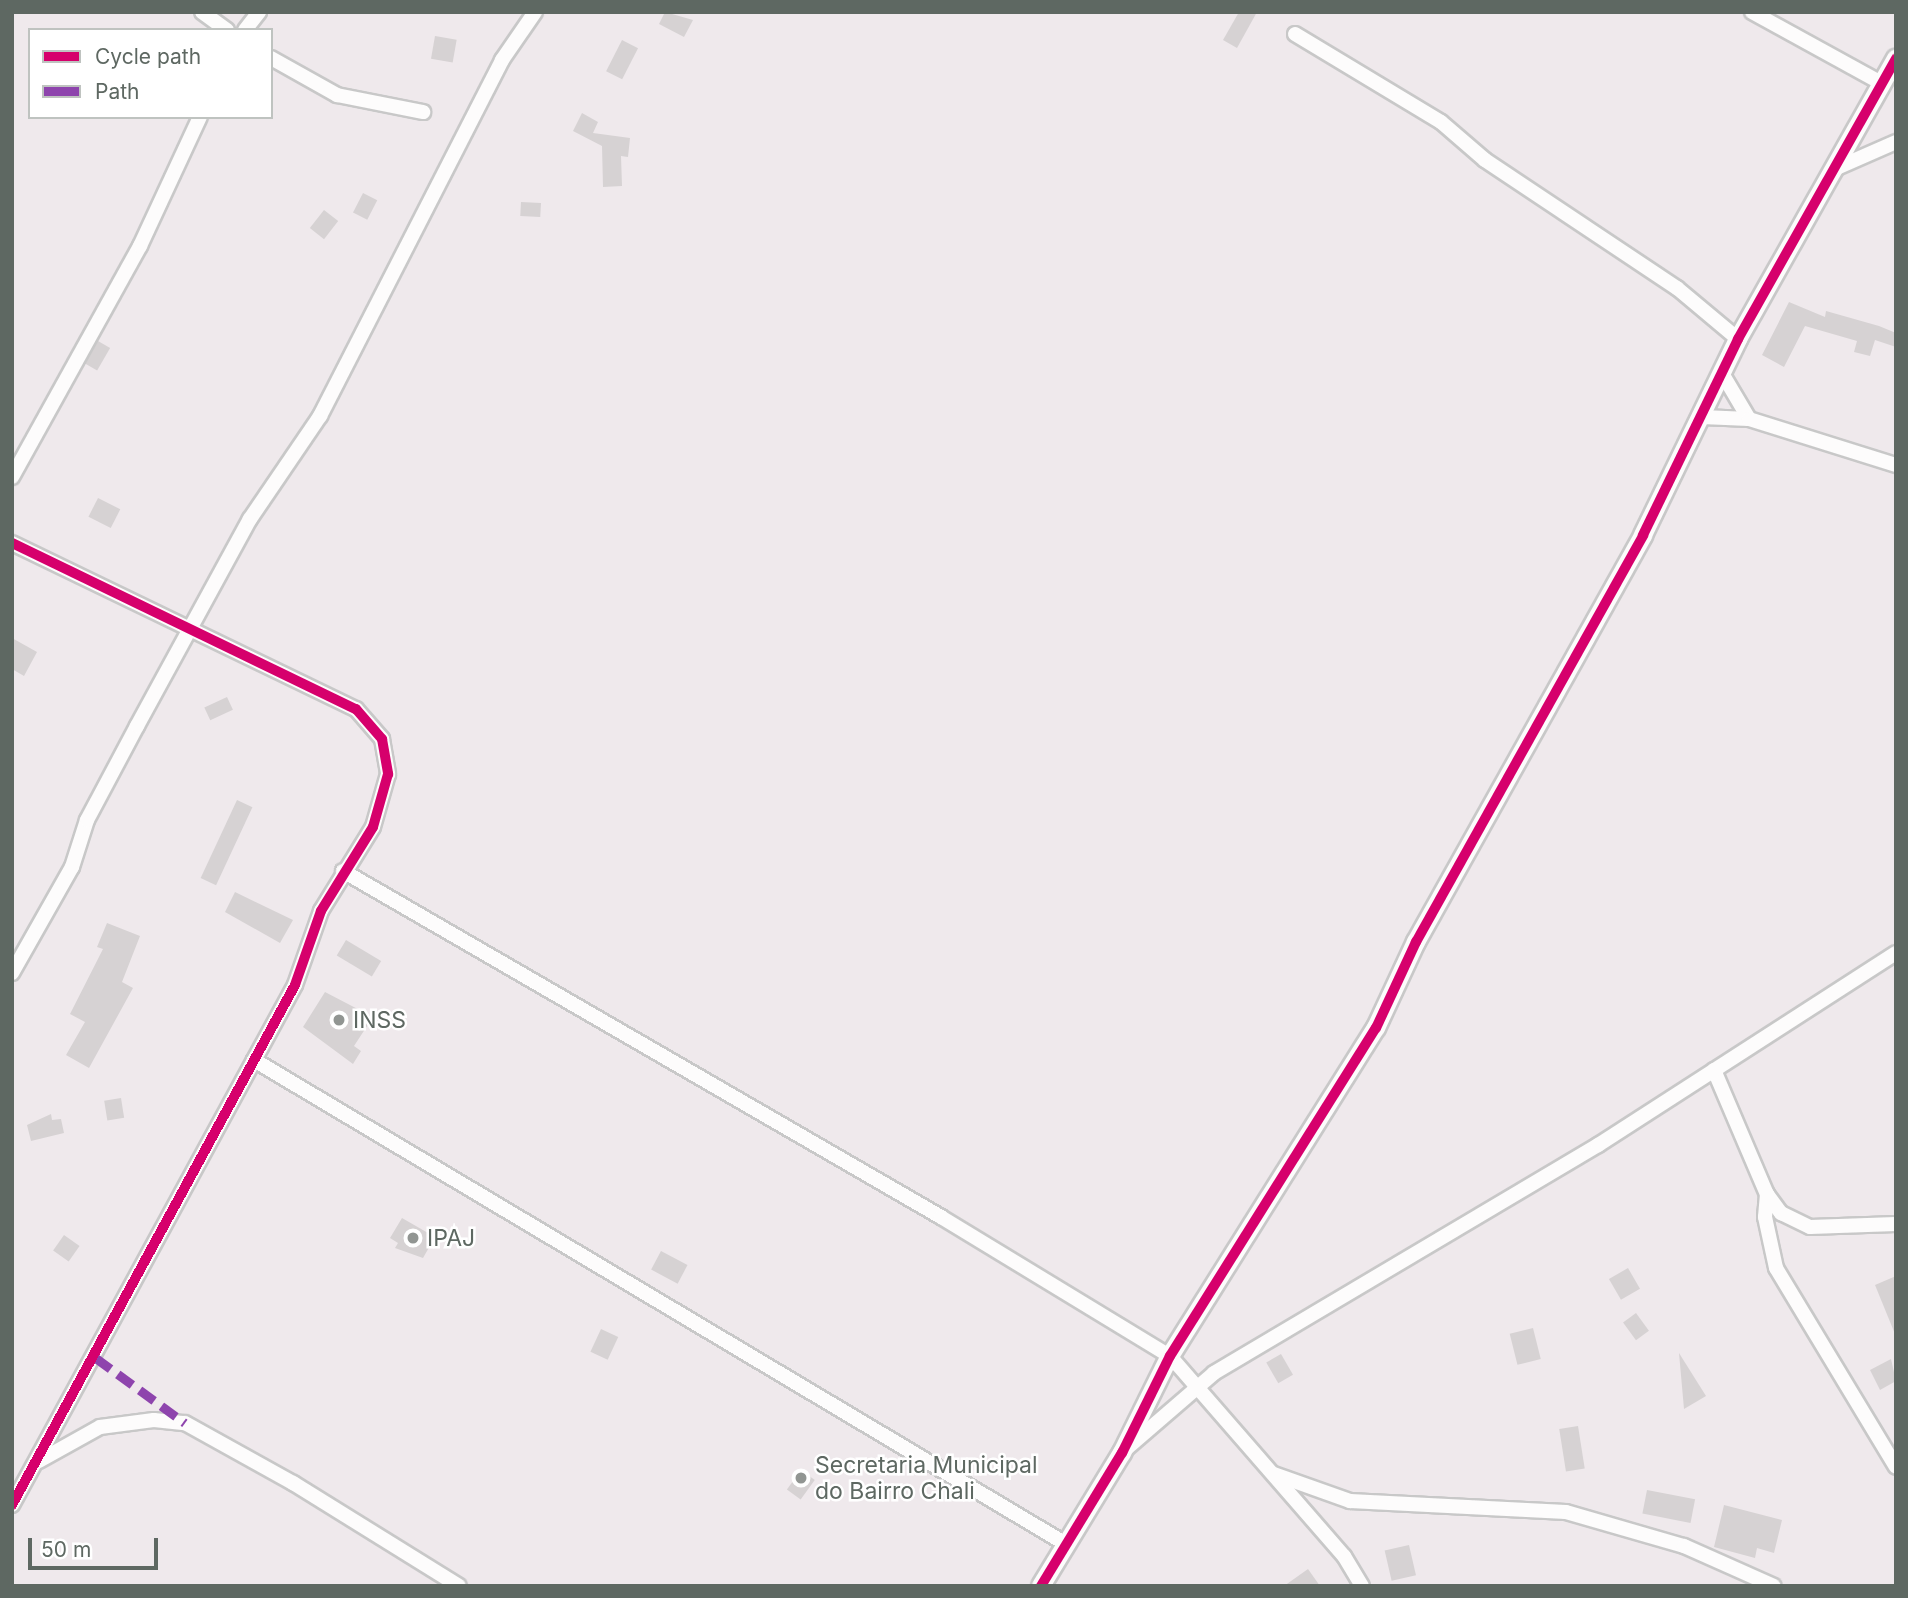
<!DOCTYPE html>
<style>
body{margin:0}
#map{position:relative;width:1908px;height:1598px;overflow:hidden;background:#efe9ec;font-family:Inter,sans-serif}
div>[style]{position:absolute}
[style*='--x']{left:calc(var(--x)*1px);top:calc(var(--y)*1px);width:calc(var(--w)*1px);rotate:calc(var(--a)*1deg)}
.building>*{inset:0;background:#d6d2d3;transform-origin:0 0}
.roads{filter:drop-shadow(2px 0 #c8c8c8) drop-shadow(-2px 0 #c8c8c8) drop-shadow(0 2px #c8c8c8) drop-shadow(0 -2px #c8c8c8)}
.minor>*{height:14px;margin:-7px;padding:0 7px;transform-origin:7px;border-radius:7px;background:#fdfcfc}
.tertiary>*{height:18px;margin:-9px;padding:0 9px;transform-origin:9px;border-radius:9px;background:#fdfcfc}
.quiet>*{height:9px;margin-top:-4.5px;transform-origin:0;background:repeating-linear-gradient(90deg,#8e44ad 0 18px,transparent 0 27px)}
.cycleway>*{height:10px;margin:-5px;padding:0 5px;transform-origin:5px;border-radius:5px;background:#d6006c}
.dots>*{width:19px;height:19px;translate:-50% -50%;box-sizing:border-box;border:4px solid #fff;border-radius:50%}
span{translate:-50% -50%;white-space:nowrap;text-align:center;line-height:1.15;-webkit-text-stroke:5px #fff;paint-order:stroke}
.poi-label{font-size:23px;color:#5e6862}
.left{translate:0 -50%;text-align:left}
.frame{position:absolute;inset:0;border:14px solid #5e6862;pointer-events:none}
.legend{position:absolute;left:28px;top:28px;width:245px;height:91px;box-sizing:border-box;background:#fff;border:2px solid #bfc3c0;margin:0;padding:9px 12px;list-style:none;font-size:21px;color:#5e6862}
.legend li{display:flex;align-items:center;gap:14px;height:35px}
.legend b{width:35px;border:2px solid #bfc3c0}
.scale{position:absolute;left:28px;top:1538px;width:130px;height:32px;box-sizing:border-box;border:4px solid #5e6862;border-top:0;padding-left:9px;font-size:21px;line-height:24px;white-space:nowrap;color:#5e6862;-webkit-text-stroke:5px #fff;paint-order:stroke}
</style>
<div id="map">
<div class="building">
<div style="clip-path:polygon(665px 12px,693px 20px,684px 37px,659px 24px)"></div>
<div style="clip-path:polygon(1239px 12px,1257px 12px,1237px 48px,1223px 40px)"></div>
<div style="left:435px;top:36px;width:22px;height:23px;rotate:10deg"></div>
<div style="left:622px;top:40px;width:18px;height:35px;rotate:27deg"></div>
<div style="clip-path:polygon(582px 113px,598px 122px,593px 133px,630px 138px,628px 157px,621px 156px,622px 186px,603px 187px,602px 146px,573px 131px)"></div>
<div style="left:363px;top:193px;width:16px;height:22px;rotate:27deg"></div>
<div style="left:521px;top:202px;width:20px;height:14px;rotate:3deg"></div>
<div style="left:324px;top:210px;width:18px;height:23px;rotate:38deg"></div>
<div style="clip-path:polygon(1789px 302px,1825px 317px,1826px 311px,1879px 326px,1896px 333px,1896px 347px,1875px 340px,1870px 356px,1854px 352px,1857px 341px,1805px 326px,1784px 367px,1762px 355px)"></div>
<div style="left:98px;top:341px;width:14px;height:26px;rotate:30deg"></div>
<div style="left:98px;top:498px;width:25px;height:21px;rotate:27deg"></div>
<div style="clip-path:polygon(12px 638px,37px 652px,24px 676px,12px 669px)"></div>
<div style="left:227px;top:697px;width:14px;height:25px;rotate:65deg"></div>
<div style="left:237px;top:800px;width:17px;height:86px;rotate:25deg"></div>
<div style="clip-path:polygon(235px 892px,293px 920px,280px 943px,225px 912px)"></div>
<div style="clip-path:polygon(107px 923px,140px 936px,122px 982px,133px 988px,89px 1068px,66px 1055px,85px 1022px,70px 1014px,103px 949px,97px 947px)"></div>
<div style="left:346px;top:940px;width:41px;height:18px;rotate:31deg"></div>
<div style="clip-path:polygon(325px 992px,373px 1017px,354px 1046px,361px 1051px,353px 1064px,303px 1027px)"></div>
<div style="left:121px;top:1098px;width:20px;height:17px;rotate:81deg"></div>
<div style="clip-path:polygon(51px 1114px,52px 1120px,61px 1119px,64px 1133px,31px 1141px,27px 1125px)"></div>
<div style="clip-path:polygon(402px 1218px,435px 1237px,423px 1258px,395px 1248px,398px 1243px,390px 1238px)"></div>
<div style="left:64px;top:1235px;width:19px;height:19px;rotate:35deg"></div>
<div style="left:661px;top:1251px;width:30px;height:21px;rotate:28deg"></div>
<div style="left:1628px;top:1268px;width:24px;height:22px;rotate:60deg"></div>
<div style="clip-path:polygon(1896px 1276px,1896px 1334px,1895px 1334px,1875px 1285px)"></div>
<div style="left:1636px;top:1313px;width:22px;height:16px;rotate:54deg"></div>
<div style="left:1533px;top:1328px;width:32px;height:24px;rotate:76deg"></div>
<div style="left:601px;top:1329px;width:19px;height:25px;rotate:25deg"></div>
<div style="clip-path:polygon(1679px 1353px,1706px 1396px,1684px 1409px)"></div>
<div style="left:1281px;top:1354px;width:24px;height:17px;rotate:60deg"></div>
<div style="clip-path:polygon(1891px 1359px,1896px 1381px,1880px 1390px,1870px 1370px)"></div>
<div style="left:1578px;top:1426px;width:43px;height:19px;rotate:81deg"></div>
<div style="left:801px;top:1470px;width:17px;height:24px;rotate:36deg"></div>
<div style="left:1647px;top:1490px;width:49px;height:24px;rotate:11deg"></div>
<div style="clip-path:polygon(1724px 1505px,1782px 1520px,1774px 1553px,1757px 1548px,1755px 1558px,1714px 1547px)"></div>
<div style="left:1409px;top:1545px;width:31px;height:25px;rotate:77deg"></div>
<div style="clip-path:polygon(1308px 1569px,1320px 1586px,1284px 1586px)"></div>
</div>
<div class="roads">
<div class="minor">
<div style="--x:202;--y:12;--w:31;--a:36"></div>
<div style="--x:1752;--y:12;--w:147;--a:28.8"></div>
<div style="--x:245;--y:30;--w:23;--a:-52"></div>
<div style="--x:1295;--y:34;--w:170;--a:31.1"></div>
<div style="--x:1441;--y:122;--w:58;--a:40.8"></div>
<div style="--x:1485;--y:160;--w:231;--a:33.7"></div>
<div style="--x:1677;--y:288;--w:80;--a:39.9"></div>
<div style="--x:271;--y:58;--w:76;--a:29.3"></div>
<div style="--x:337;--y:95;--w:88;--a:11.2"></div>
<div style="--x:1832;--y:170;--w:70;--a:-23.6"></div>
<div style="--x:1723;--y:375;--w:51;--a:59.4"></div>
<div style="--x:1702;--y:417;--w:47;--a:2.4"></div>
<div style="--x:1749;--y:419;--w:154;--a:17.4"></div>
<div style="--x:12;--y:477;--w:264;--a:-61"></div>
<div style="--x:140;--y:246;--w:142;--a:-65.1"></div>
<div style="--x:12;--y:543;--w:382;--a:25.8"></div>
<div style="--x:356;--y:709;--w:40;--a:49"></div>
<div style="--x:382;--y:739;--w:36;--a:80"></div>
<div style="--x:388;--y:774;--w:55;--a:105.8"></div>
<div style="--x:373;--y:827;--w:99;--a:121.8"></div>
<div style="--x:321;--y:911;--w:78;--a:109.4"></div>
<div style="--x:295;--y:985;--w:592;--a:118.56"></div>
<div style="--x:343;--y:871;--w:691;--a:30.05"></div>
<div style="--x:941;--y:1217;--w:268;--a:31.3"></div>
<div style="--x:1170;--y:1356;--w:265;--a:49"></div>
<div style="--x:1344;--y:1556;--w:35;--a:59"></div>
<div style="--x:12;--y:973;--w:122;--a:-60.5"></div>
<div style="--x:72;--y:867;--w:49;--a:-72.3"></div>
<div style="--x:87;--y:820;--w:106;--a:-62"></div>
<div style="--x:137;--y:726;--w:236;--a:-61.4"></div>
<div style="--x:250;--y:519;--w:125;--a:-55.8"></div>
<div style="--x:320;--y:416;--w:400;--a:-62.9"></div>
<div style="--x:502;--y:60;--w:58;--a:-55.5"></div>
<div style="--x:254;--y:1060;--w:945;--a:30.8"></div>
<div style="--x:1714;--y:1070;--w:135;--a:66.9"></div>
<div style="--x:1767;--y:1194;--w:24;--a:54"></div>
<div style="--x:1781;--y:1213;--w:32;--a:26"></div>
<div style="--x:1810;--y:1227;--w:86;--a:-2"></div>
<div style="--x:1767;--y:1194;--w:23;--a:95"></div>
<div style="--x:1765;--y:1217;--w:52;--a:77.8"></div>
<div style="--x:1776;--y:1268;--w:232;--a:58.9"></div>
<div style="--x:1126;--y:1449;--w:116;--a:-40.8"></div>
<div style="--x:1214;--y:1373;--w:447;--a:-30.7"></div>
<div style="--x:1598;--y:1145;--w:354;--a:-32.8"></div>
<div style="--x:39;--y:1461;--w:70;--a:-29.1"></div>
<div style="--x:100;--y:1427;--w:54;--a:-7.4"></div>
<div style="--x:154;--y:1420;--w:31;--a:6"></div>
<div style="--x:185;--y:1423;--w:124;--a:29.1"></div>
<div style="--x:293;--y:1483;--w:195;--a:31.8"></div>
<div style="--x:1274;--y:1474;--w:81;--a:19.6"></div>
<div style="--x:1350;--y:1501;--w:216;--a:2.9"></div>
<div style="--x:1566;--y:1512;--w:123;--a:16.1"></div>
<div style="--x:1684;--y:1546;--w:98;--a:24"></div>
</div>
<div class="tertiary">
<div style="--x:1041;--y:1586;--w:156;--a:-58.7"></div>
<div style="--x:1122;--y:1453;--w:108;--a:-63.7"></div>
<div style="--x:1170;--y:1356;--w:387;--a:-57.9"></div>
<div style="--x:1376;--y:1028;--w:95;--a:-65.1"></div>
<div style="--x:1416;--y:942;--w:466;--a:-60.8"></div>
<div style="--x:1643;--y:535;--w:218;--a:-64.1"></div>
<div style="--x:1738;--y:339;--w:322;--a:-60.6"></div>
</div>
</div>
<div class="quiet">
<div style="--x:96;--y:1358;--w:110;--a:36.1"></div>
</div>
<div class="cycleway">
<div style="--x:12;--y:543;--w:382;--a:25.8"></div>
<div style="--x:356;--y:709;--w:40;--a:49"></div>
<div style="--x:382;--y:739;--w:36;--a:80"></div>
<div style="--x:388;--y:774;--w:55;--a:105.8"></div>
<div style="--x:373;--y:827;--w:99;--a:121.8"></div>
<div style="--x:321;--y:911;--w:78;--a:109.4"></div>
<div style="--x:295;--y:985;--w:592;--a:118.56"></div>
<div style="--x:1041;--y:1586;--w:156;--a:-58.7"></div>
<div style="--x:1122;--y:1453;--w:108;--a:-63.7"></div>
<div style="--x:1170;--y:1356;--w:387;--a:-57.9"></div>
<div style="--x:1376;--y:1028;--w:95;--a:-65.1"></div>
<div style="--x:1416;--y:942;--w:466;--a:-60.8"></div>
<div style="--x:1643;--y:535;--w:218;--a:-64.1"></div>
<div style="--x:1738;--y:339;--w:322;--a:-60.6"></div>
</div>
<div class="dots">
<div style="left:339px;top:1020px;background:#919592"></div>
<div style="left:413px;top:1238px;background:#919592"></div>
<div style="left:801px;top:1478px;background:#919592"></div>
</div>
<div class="poi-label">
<span class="left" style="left:353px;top:1020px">INSS</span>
<span class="left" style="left:427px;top:1238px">IPAJ</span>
<span class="left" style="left:815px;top:1478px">Secretaria Municipal<br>do Bairro Chali</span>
</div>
<div class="frame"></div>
<ul class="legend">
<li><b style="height:9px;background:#d6006c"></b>Cycle path</li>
<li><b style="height:9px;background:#8e44ad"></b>Path</li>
</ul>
<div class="scale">50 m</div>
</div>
